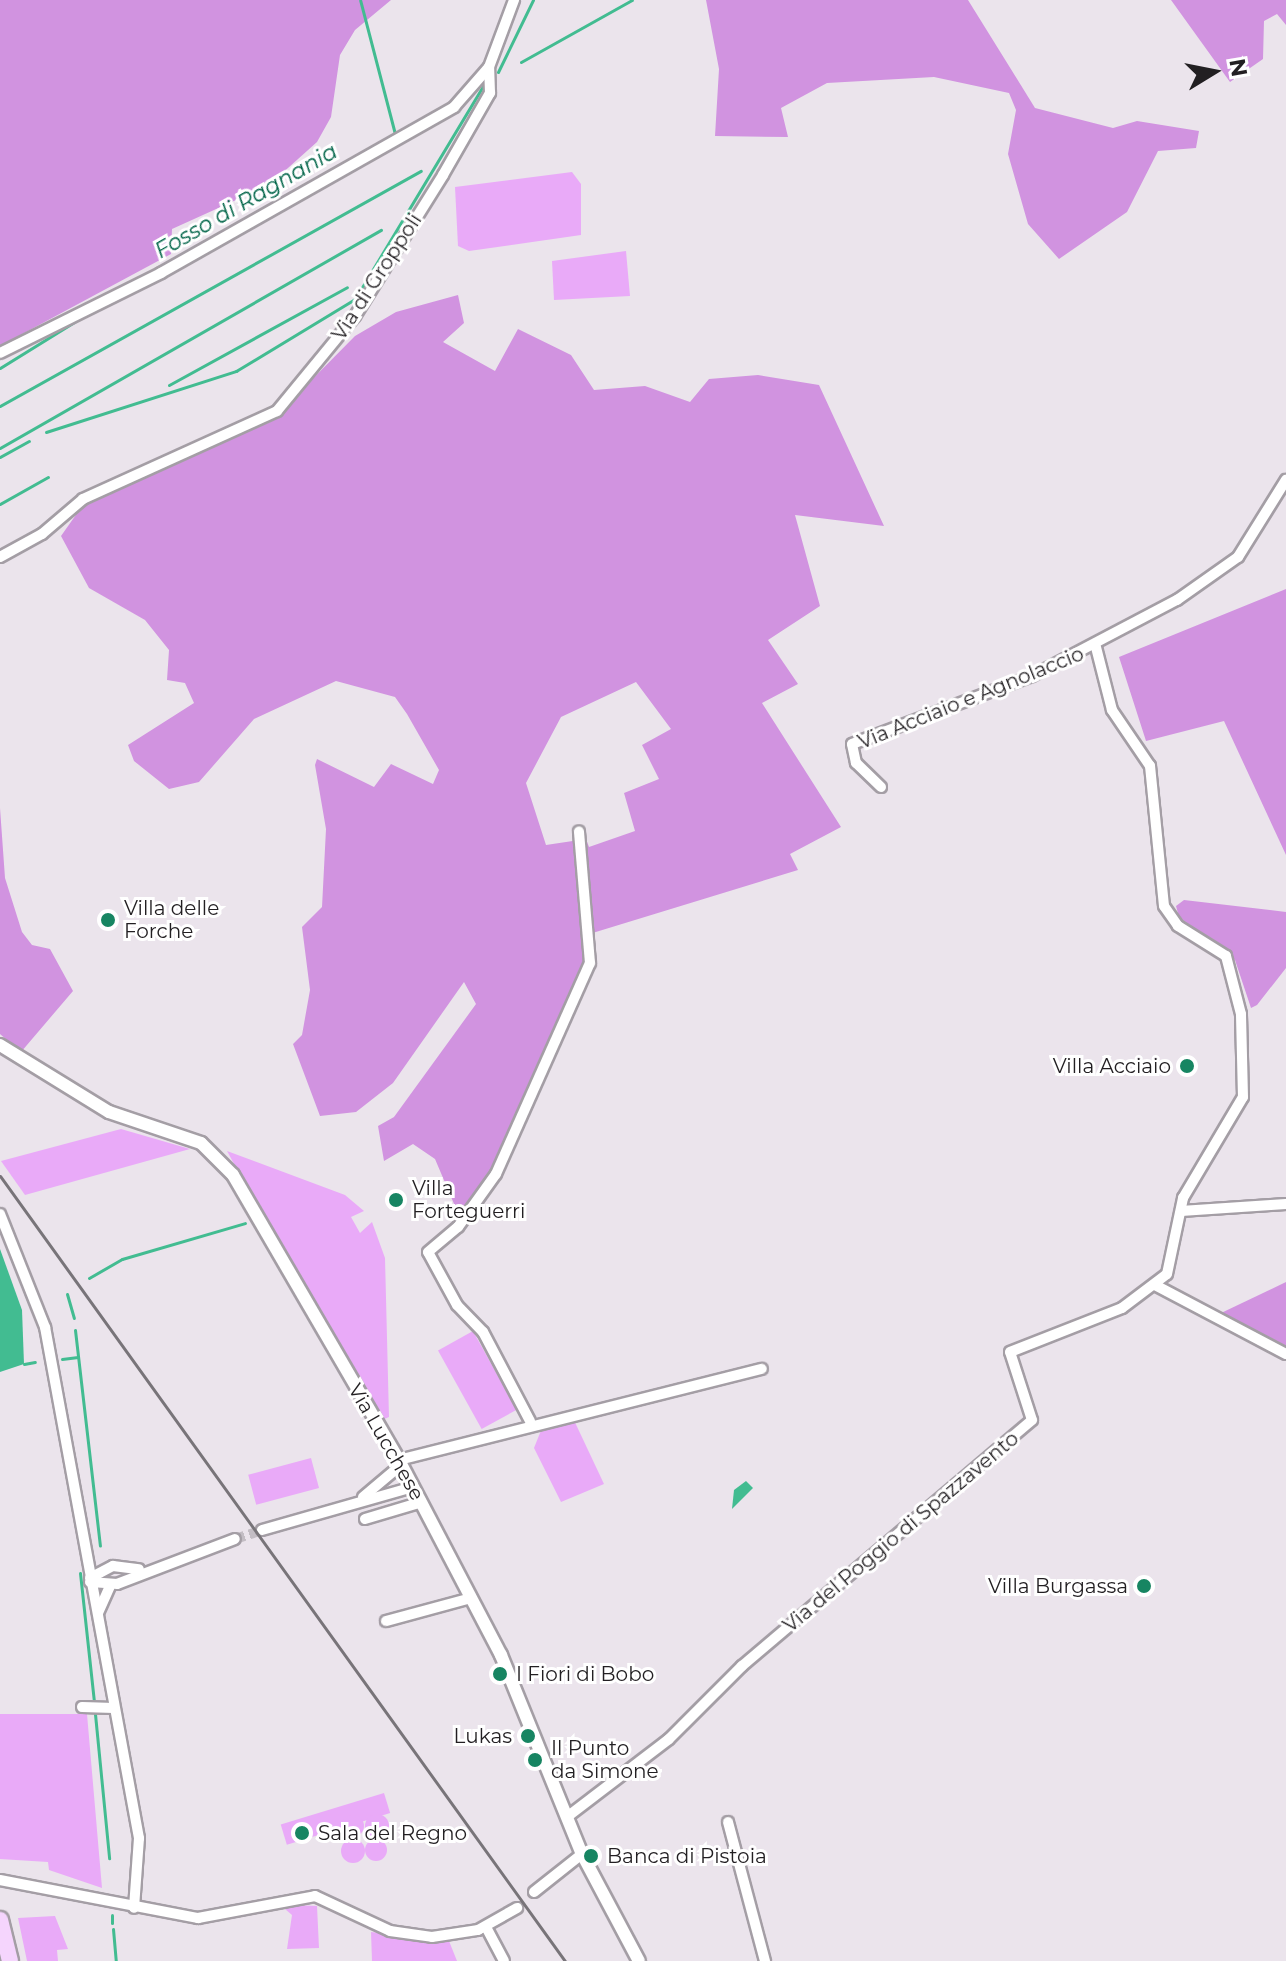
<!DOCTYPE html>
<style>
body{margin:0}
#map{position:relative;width:1286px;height:1961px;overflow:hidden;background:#ebe4ec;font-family:Montserrat,sans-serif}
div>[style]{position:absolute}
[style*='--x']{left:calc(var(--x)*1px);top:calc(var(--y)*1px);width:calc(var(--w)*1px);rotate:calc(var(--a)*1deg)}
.green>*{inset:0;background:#e9aaf8;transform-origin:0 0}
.round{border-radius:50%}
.forest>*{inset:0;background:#d193e0}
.water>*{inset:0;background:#42bc91}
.stream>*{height:3px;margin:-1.5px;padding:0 1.5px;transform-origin:1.5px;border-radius:1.5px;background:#42bc91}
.minor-tunnel>*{height:10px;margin-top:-5px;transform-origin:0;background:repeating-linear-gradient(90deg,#c3bdc4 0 10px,transparent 0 15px)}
.roads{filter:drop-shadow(2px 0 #a49ea5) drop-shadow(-2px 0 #a49ea5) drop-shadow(0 2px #a49ea5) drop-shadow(0 -2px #a49ea5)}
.minor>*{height:10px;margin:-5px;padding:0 5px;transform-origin:5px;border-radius:5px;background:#fff}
.tertiary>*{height:12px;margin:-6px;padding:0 6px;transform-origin:6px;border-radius:6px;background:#fff}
.primary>*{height:16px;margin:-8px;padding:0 8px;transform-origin:8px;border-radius:8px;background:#f5d5fd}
.rail>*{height:3px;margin:-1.5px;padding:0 1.5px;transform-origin:1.5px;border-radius:1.5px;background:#787479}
.dots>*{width:22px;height:22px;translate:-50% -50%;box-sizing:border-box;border:4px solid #fff;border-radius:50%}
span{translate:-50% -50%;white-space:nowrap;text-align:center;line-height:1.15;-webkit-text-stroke:6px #fff;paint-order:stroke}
.street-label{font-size:20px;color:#221f22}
.poi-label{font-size:20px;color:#221f22}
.left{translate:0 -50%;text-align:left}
.right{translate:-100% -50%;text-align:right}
.water-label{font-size:22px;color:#006448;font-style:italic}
.north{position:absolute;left:1174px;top:32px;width:80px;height:80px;-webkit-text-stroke:6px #fff;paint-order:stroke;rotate:80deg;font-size:22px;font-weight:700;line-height:32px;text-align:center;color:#221f22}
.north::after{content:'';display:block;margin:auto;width:28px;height:36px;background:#221f22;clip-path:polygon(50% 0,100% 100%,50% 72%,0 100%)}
</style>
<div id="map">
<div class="green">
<div style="clip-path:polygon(572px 172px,581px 184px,581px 235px,469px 251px,458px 246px,455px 187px)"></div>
<div style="clip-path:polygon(626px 251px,630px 296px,554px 300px,552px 261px)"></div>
<div style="clip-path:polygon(121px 1129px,190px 1149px,25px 1195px,1px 1161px)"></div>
<div style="clip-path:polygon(227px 1151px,345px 1195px,364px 1211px,351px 1217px,360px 1233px,372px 1222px,385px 1258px,389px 1417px,382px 1420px,315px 1312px)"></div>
<div style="left:473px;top:1331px;width:90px;height:40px;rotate:61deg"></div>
<div style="clip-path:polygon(572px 1416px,604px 1484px,561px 1502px,534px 1448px,544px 1423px)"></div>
<div style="left:311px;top:1458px;width:31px;height:65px;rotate:75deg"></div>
<div style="clip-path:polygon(0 1714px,87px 1714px,102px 1888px,49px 1870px,48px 1862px,0 1859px)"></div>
<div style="left:384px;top:1793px;width:21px;height:108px;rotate:73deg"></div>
<div class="round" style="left:365px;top:1814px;width:24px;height:24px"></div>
<div class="round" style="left:342px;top:1815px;width:22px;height:22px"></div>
<div class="round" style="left:365px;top:1839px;width:22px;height:22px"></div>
<div class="round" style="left:341px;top:1839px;width:24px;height:24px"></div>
<div style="clip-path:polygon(293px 1905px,317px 1906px,319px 1948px,287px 1949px,292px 1915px,285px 1909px)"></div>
<div style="clip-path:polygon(55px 1916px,68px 1949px,57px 1950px,58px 1961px,27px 1961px,18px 1918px)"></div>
<div style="clip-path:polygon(371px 1932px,449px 1941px,457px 1961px,372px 1961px)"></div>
</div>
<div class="forest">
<div style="clip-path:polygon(0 0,391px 0,355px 30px,340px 55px,331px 117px,317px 142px,269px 185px,172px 229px,171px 254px,0 346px)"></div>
<div style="clip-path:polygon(706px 0,968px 0,1035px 108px,1113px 128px,1137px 121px,1199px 131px,1196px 148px,1158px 151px,1127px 212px,1059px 259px,1028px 224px,1008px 154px,1016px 110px,1009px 93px,934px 77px,827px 83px,781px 108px,788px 137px,715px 136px,719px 69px)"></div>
<div style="clip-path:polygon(1171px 0,1286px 0,1286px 25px,1277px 14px,1264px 21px,1263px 59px,1230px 82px)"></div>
<div style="clip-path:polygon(evenodd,458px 295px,464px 323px,443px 342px,495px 371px,518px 329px,571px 355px,594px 390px,645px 386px,690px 402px,709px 379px,758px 375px,819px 385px,884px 526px,795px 515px,820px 606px,768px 640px,798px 684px,762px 703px,841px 827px,790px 854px,798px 870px,586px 935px,584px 961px,497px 1162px,460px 1218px,435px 1159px,413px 1144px,384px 1161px,378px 1126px,394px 1117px,476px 1004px,464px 982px,393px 1083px,356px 1112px,320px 1116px,293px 1044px,302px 1035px,310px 990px,302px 927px,322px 907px,326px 829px,315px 765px,317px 759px,374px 787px,391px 764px,433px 784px,439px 770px,407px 714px,395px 697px,336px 681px,254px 719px,199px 782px,169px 789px,134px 761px,128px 745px,194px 703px,185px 683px,167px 680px,169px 650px,145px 620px,89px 588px,61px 536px,85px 502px,270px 422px,355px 336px,396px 312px,458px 295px,636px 682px,671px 729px,642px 745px,659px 779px,624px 793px,635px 831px,589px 847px,586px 839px,546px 845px,526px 783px,561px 717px,636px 682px)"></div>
<div style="clip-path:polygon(1286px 589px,1286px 855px,1224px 721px,1146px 741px,1119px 657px)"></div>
<div style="clip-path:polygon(0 808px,5px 878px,22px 932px,32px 945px,50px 949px,73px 991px,21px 1052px,0 1034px)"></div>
<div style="clip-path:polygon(1184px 900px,1286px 912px,1286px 968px,1257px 1005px,1251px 1008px,1235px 960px,1179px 917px,1176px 906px)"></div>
<div style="clip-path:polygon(1286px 1282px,1286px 1349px,1219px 1314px)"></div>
</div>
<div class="water">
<div style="clip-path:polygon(0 1249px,22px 1310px,24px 1364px,0 1372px)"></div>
<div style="clip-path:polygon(746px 1481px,753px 1488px,732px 1509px,734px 1490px)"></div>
</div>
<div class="stream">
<div style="--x:521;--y:62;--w:127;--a:-29.2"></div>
<div style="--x:498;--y:72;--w:80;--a:-64.1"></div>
<div style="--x:262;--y:210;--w:153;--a:-29.7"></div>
<div style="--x:395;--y:134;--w:138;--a:-104.6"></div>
<div style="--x:0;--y:368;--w:102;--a:-31.8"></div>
<div style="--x:169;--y:385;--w:203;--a:-28.8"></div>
<div style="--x:0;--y:406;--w:482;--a:-29.2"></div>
<div style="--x:46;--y:432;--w:200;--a:-17.8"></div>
<div style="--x:236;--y:371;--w:139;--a:-31.2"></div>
<div style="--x:355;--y:299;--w:254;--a:-59"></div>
<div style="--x:0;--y:448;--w:439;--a:-29.8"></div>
<div style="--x:0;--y:457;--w:33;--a:-29"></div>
<div style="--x:0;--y:504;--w:55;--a:-29.4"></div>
<div style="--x:89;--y:1278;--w:38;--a:-30"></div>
<div style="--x:122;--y:1259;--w:128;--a:-16.3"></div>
<div style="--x:67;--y:1294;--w:25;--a:74"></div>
<div style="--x:75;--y:1330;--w:217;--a:83.4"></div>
<div style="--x:62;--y:1359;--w:16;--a:-7"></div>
<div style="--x:24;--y:1364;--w:11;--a:-10"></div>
<div style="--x:80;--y:1573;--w:129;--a:83.8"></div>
<div style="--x:95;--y:1714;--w:145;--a:84.4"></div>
<div style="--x:112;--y:1915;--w:8;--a:90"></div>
<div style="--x:113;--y:1929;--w:32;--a:85"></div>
</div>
<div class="minor-tunnel">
<div style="--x:235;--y:1539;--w:28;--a:-18"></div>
</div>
<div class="roads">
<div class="minor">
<div style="--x:0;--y:353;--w:180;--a:-26.4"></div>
<div style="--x:161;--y:273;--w:337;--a:-29.5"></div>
<div style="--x:454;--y:107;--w:53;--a:-48.8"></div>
<div style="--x:489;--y:67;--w:72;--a:-69.5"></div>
<div style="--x:0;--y:557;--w:48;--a:-28.7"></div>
<div style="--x:42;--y:534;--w:54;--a:-40.5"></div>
<div style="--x:83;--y:499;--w:213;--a:-24.4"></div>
<div style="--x:277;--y:411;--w:123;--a:-50.6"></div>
<div style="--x:355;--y:316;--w:166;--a:-58"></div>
<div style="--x:443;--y:175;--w:95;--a:-60.2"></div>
<div style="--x:490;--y:93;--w:26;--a:-92"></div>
<div style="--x:881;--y:787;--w:35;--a:-136"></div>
<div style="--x:856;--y:763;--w:19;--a:-102"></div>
<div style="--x:852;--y:744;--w:192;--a:-20.7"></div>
<div style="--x:1032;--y:676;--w:164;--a:-27.7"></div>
<div style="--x:1177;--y:600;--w:75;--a:-35.2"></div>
<div style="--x:1238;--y:557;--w:91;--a:-58.1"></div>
<div style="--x:1181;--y:1211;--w:105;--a:-3.8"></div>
<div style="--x:0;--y:1214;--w:122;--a:68.3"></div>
<div style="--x:45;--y:1327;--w:520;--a:79.58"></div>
<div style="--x:139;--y:1838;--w:70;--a:94.1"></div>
<div style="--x:1155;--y:1285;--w:148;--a:27.8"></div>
<div style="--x:530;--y:1421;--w:101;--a:-117.8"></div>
<div style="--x:483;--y:1332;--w:37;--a:-134"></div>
<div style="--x:457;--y:1305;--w:60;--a:-118.7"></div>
<div style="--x:428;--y:1252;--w:39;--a:-40"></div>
<div style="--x:458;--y:1227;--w:65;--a:-54.4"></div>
<div style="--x:496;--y:1174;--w:231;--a:-66"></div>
<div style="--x:590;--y:963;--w:132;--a:-94.8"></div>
<div style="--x:399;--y:1460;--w:374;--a:-14.1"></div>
<div style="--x:363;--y:1497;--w:50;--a:-40.1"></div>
<div style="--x:365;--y:1519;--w:59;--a:-16.6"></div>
<div style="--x:262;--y:1530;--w:157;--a:-15.9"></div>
<div style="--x:90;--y:1578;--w:26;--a:-28"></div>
<div style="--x:113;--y:1566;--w:26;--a:7"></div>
<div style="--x:90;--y:1582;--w:27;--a:4"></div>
<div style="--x:117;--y:1584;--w:126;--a:-20.9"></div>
<div style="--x:98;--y:1613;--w:30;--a:-66"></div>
<div style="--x:386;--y:1621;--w:88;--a:-15.1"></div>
<div style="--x:82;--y:1707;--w:32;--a:2"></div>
<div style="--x:567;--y:1817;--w:128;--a:-37.4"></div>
<div style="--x:669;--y:1739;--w:103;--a:-45"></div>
<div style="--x:742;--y:1666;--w:380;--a:-40.3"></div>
<div style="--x:1032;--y:1420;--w:71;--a:-107.9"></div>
<div style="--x:1010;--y:1352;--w:120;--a:-21.4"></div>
<div style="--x:1122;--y:1308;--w:56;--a:-37.1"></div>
<div style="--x:1167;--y:1274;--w:78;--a:-78.1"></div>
<div style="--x:1183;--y:1198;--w:117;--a:-59.3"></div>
<div style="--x:1243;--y:1097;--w:83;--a:-91.4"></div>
<div style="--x:1241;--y:1014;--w:60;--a:-104.5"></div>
<div style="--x:1226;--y:956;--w:57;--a:-148"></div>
<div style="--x:1178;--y:926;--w:24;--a:-125"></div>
<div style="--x:1164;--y:906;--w:141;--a:-95.7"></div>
<div style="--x:1150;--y:766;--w:68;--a:-124.2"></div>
<div style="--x:1112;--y:710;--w:65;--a:-104.3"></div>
<div style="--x:728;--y:1822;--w:144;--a:75.1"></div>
<div style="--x:0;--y:1880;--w:202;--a:10.9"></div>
<div style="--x:198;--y:1918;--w:119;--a:-10.6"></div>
<div style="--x:315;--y:1896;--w:83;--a:25"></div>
<div style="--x:390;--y:1931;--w:42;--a:8.1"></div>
<div style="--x:432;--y:1937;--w:47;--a:-8.7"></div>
<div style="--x:478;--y:1930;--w:45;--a:-29.4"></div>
<div style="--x:534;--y:1892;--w:61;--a:-38.4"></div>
<div style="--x:486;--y:1927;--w:38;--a:62"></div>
</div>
<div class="tertiary">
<div style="--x:0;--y:1045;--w:128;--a:31.6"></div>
<div style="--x:109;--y:1112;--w:97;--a:18.6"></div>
<div style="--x:201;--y:1143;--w:45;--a:45"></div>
<div style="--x:233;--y:1175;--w:330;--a:59.8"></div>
<div style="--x:399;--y:1460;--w:220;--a:62.4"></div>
<div style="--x:501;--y:1655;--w:215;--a:67.9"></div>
<div style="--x:582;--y:1854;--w:121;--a:62"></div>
</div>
<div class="primary">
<div style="--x:0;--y:1920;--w:42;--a:76.3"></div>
</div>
</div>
<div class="rail">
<div style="--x:0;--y:1176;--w:967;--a:54.26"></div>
</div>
<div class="dots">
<div style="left:108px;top:920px;background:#178562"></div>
<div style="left:1187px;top:1066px;background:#178562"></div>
<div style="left:396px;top:1200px;background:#178562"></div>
<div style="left:1144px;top:1586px;background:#178562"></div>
<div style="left:500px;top:1674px;background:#178562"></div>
<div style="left:528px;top:1736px;background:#178562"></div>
<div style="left:535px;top:1760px;background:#178562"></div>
<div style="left:302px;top:1833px;background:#178562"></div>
<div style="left:591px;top:1856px;background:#178562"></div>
</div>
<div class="street-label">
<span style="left:377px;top:277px;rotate:-57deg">Via di Groppoli</span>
<span style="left:971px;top:698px;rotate:-22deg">Via Acciaio e Agnolaccio</span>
<span style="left:386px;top:1442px;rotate:60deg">Via Lucchese</span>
<span style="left:901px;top:1532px;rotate:-40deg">Via del Poggio di Spazzavento</span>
</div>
<div class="poi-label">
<span class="left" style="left:124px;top:920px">Villa delle<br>Forche</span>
<span class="right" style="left:1171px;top:1066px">Villa Acciaio</span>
<span class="left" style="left:412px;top:1200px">Villa<br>Forteguerri</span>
<span class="right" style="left:1128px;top:1586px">Villa Burgassa</span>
<span class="left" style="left:516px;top:1674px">I Fiori di Bobo</span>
<span class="right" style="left:512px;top:1736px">Lukas</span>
<span class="left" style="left:551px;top:1760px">Il Punto<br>da Simone</span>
<span class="left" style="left:318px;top:1833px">Sala del Regno</span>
<span class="left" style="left:607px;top:1856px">Banca di Pistoia</span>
</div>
<div class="water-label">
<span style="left:246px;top:201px;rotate:-30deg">Fosso di Ragnania</span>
</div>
<div class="north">N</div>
</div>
